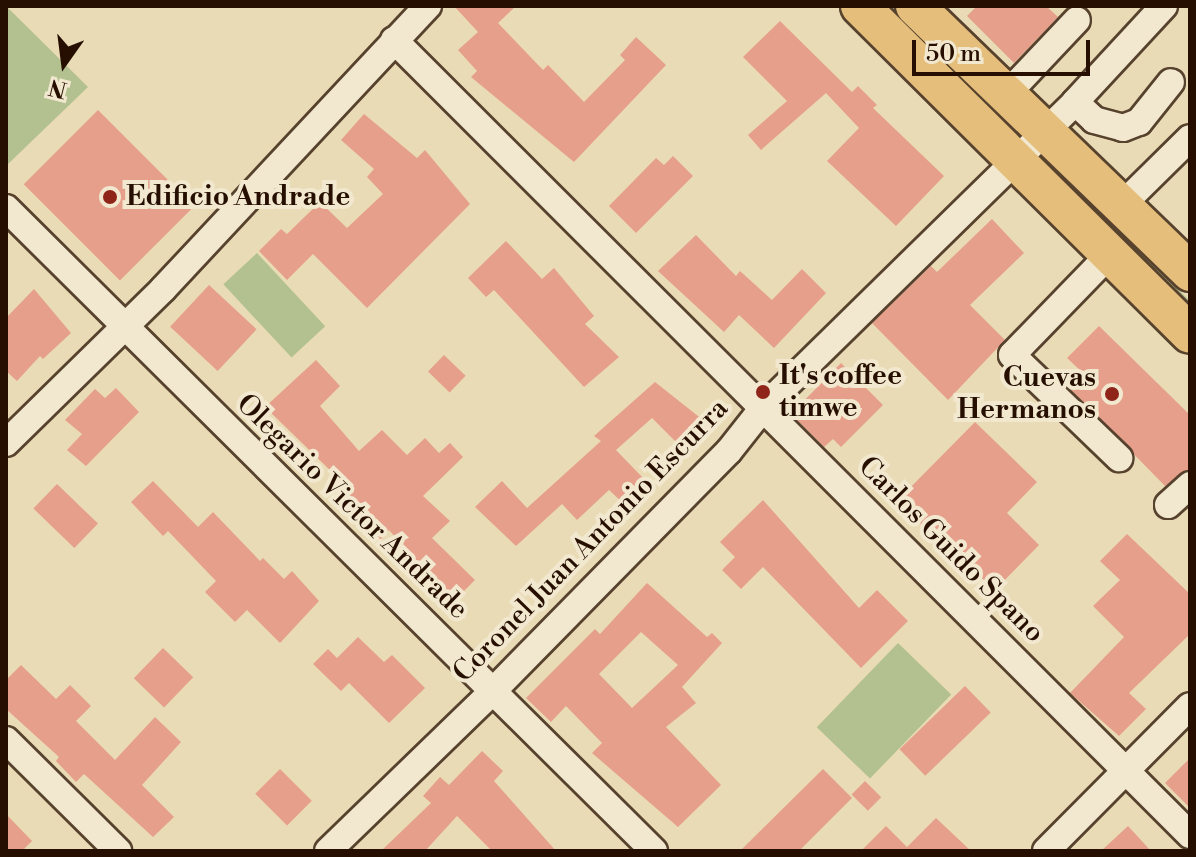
<!DOCTYPE html>
<style>
body{margin:0}
#map{position:relative;width:1196px;height:857px;overflow:hidden;background:#e9dbb5;font-family:"Libre Bodoni",serif}
div>[style]{position:absolute}
[style*='--x']{left:calc(var(--x)*1px);top:calc(var(--y)*1px);width:calc(var(--w)*1px);rotate:calc(var(--a)*1deg)}
.green>*{inset:0;background:#b3c190;transform-origin:0 0}
.building>*{inset:0;background:#e69f8b;transform-origin:0 0}
.roads{filter:drop-shadow(2px 0 #57422e) drop-shadow(-2px 0 #57422e) drop-shadow(0 2px #57422e) drop-shadow(0 -2px #57422e)}
.minor>*{height:26px;margin:-13px;padding:0 13px;transform-origin:13px;border-radius:13px;background:#f1e8cf}
.highway>*{height:38px;margin:-19px;padding:0 19px;transform-origin:19px;border-radius:19px;background:#e4be7a}
.dots>*{width:22px;height:22px;translate:-50% -50%;box-sizing:border-box;border:4px solid #f1e8cf;border-radius:50%}
span{translate:-50% -50%;white-space:nowrap;text-align:center;line-height:1.15;-webkit-text-stroke:8px #f1e8cf;paint-order:stroke}
.poi-label{font-size:28px;color:#260f01;font-weight:700}
.left{translate:0 -50%;text-align:left}
.right{translate:-100% -50%;text-align:right}
.street-label{font-size:28px;color:#260f01}
.frame{position:absolute;inset:0;border:8px solid #260f01;pointer-events:none}
.north{position:absolute;left:24px;top:24px;width:80px;height:80px;-webkit-text-stroke:6px #f1e8cf;paint-order:stroke;rotate:194deg;font-size:22px;font-weight:700;line-height:32px;text-align:center;color:#260f01}
.north::after{content:'';display:block;margin:auto;width:28px;height:36px;background:#260f01;clip-path:polygon(50% 0,100% 100%,50% 72%,0 100%)}
.scale{position:absolute;left:912px;top:40px;width:178px;height:36px;box-sizing:border-box;border:4px solid #260f01;border-top:0;padding-left:10px;font-size:24px;line-height:28px;white-space:nowrap;color:#260f01;-webkit-text-stroke:6px #f1e8cf;paint-order:stroke}
</style>
<div id="map">
<div class="green">
<div style="clip-path:polygon(6px 6px,88px 87px,6px 166px)"></div>
<div style="clip-path:polygon(1051px 163px,1190px 301px,1190px 315px,1044px 166px)"></div>
<div style="left:257px;top:253px;width:100px;height:46px;rotate:47deg"></div>
<div style="left:898px;top:643px;width:74px;height:117px;rotate:44deg"></div>
</div>
<div class="building">
<div style="clip-path:polygon(454px 6px,516px 6px,498px 23px,543px 70px,548px 65px,584px 102px,625px 60px,620px 55px,636px 37px,666px 65px,574px 162px,471px 77px,477px 71px,458px 50px,478px 32px)"></div>
<div style="clip-path:polygon(977px 6px,1046px 6px,1058px 17px,1014px 63px,967px 16px)"></div>
<div style="clip-path:polygon(780px 21px,852px 92px,858px 86px,877px 105px,873px 108px,944px 176px,896px 226px,827px 161px,859px 128px,826px 93px,761px 150px,748px 135px,787px 101px,743px 57px)"></div>
<div style="left:98px;top:110px;width:136px;height:105px;rotate:45deg"></div>
<div style="clip-path:polygon(364px 114px,417px 158px,425px 150px,470px 204px,367px 308px,313px 254px,287px 280px,259px 251px,281px 229px,287px 234px,320px 202px,347px 228px,383px 194px,367px 177px,374px 169px,341px 140px)"></div>
<div style="clip-path:polygon(673px 156px,693px 176px,636px 233px,609px 206px,656px 158px,664px 165px)"></div>
<div style="clip-path:polygon(992px 219px,1024px 253px,970px 305px,1005px 340px,948px 400px,872px 323px,931px 266px,937px 272px)"></div>
<div style="clip-path:polygon(696px 235px,736px 276px,740px 271px,772px 300px,802px 269px,826px 293px,774px 348px,739px 315px,724px 332px,658px 271px)"></div>
<div style="clip-path:polygon(506px 241px,542px 279px,554px 268px,594px 316px,585px 324px,619px 357px,584px 387px,494px 290px,486px 297px,468px 278px)"></div>
<div style="left:209px;top:285px;width:65px;height:57px;rotate:43deg"></div>
<div style="clip-path:polygon(34px 289px,71px 333px,43px 359px,40px 356px,17px 381px,6px 371px,6px 318px)"></div>
<div style="clip-path:polygon(1099px 326px,1190px 415px,1190px 469px,1165px 486px,1068px 387px,1083px 373px,1067px 358px)"></div>
<div style="left:444px;top:355px;width:30px;height:23px;rotate:44deg"></div>
<div style="clip-path:polygon(316px 360px,340px 386px,320px 406px,359px 451px,382px 430px,407px 455px,425px 438px,439px 453px,450px 443px,463px 457px,423px 496px,450px 521px,432px 538px,475px 580px,453px 602px,389px 530px,380px 540px,349px 508px,353px 504px,330px 479px,334px 474px,265px 407px)"></div>
<div style="clip-path:polygon(841px 363px,883px 405px,841px 447px,833px 439px,824px 447px,791px 414px)"></div>
<div style="clip-path:polygon(655px 382px,703px 420px,678px 444px,652px 418px,616px 450px,645px 480px,622px 502px,609px 490px,577px 520px,562px 504px,516px 546px,475px 507px,502px 481px,527px 508px,601px 441px,594px 436px)"></div>
<div style="clip-path:polygon(116px 388px,139px 412px,86px 466px,67px 450px,82px 434px,65px 420px,95px 389px,105px 398px)"></div>
<div style="clip-path:polygon(975px 422px,1037px 482px,1007px 513px,1039px 545px,995px 590px,896px 502px)"></div>
<div style="clip-path:polygon(153px 481px,198px 527px,213px 512px,260px 561px,263px 558px,284px 579px,292px 571px,319px 601px,280px 643px,247px 610px,235px 622px,205px 592px,216px 581px,168px 531px,163px 536px,131px 502px)"></div>
<div style="left:57px;top:484px;width:57px;height:34px;rotate:44deg"></div>
<div style="clip-path:polygon(763px 500px,859px 608px,877px 590px,908px 621px,861px 668px,763px 567px,741px 589px,722px 570px,735px 557px,720px 542px)"></div>
<div style="clip-path:polygon(1127px 534px,1190px 594px,1190px 634px,1129px 693px,1146px 709px,1119px 736px,1070px 693px,1124px 637px,1093px 606px,1120px 580px,1100px 561px)"></div>
<div style="clip-path:polygon(evenodd,647px 583px,707px 637px,712px 633px,722px 643px,682px 687px,696px 703px,666px 727px,721px 785px,678px 827px,592px 753px,602px 743px,566px 706px,551px 722px,526px 698px,595px 629px,600px 634px,647px 583px,641px 632px,678px 665px,632px 708px,599px 674px,641px 632px)"></div>
<div style="clip-path:polygon(358px 637px,384px 662px,392px 655px,425px 688px,389px 723px,349px 683px,341px 691px,313px 664px,328px 649px,337px 658px)"></div>
<div style="left:163px;top:648px;width:42px;height:42px;rotate:44deg"></div>
<div style="clip-path:polygon(21px 665px,56px 699px,70px 685px,91px 706px,76px 721px,115px 760px,155px 717px,181px 742px,142px 785px,174px 817px,153px 837px,84px 774px,76px 782px,56px 761px,59px 757px,6px 709px,6px 680px)"></div>
<div style="left:965px;top:686px;width:37px;height:91px;rotate:46deg"></div>
<div style="clip-path:polygon(482px 751px,503px 771px,494px 781px,556px 851px,492px 851px,457px 816px,425px 851px,381px 851px,431px 803px,423px 796px,440px 777px,449px 785px)"></div>
<div style="clip-path:polygon(1190px 758px,1190px 808px,1165px 783px)"></div>
<div style="left:280px;top:769px;width:45px;height:35px;rotate:45deg"></div>
<div style="clip-path:polygon(823px 769px,852px 798px,799px 851px,740px 851px)"></div>
<div style="left:865px;top:781px;width:23px;height:19px;rotate:45deg"></div>
<div style="clip-path:polygon(6px 814px,32px 841px,22px 851px,6px 851px)"></div>
<div style="clip-path:polygon(936px 818px,971px 851px,861px 851px,886px 826px,907px 847px)"></div>
<div style="clip-path:polygon(1128px 826px,1151px 851px,1101px 851px)"></div>
</div>
<div class="roads">
<div class="minor">
<div style="--x:394;--y:40;--w:1125;--a:44.96"></div>
<div style="--x:1006;--y:95;--w:103;--a:-46.6"></div>
<div style="--x:1075;--y:102;--w:26;--a:43"></div>
<div style="--x:1094;--y:120;--w:30;--a:15"></div>
<div style="--x:1123;--y:128;--w:17;--a:-21"></div>
<div style="--x:1139;--y:122;--w:51;--a:-51.3"></div>
<div style="--x:1122;--y:205;--w:95;--a:-44.6"></div>
<div style="--x:6;--y:208;--w:913;--a:44.78"></div>
<div style="--x:1109;--y:255;--w:139;--a:134.1"></div>
<div style="--x:1012;--y:355;--w:149;--a:43.9"></div>
<div style="--x:6;--y:443;--w:220;--a:-44.4"></div>
<div style="--x:163;--y:289;--w:388;--a:-46.9"></div>
<div style="--x:1168;--y:505;--w:30;--a:-42"></div>
<div style="--x:6;--y:740;--w:158;--a:44.7"></div>
<div style="--x:328;--y:851;--w:231;--a:-44.1"></div>
<div style="--x:494;--y:690;--w:335;--a:-45.5"></div>
<div style="--x:729;--y:451;--w:55;--a:-51.7"></div>
<div style="--x:763;--y:408;--w:437;--a:-44.4"></div>
<div style="--x:1075;--y:102;--w:131;--a:-47.2"></div>
<div style="--x:1046;--y:851;--w:204;--a:-45.2"></div>
</div>
<div class="highway">
<div style="--x:860;--y:6;--w:465;--a:44.8"></div>
<div style="--x:915;--y:6;--w:383;--a:44"></div>
</div>
</div>
<div class="dots">
<div style="left:110px;top:197px;background:#8f2418"></div>
<div style="left:763px;top:392px;background:#8f2418"></div>
<div style="left:1112px;top:394px;background:#8f2418"></div>
</div>
<div class="poi-label">
<span class="left" style="left:126px;top:197px">Edificio Andrade</span>
<span class="left" style="left:779px;top:392px">It's coffee<br>timwe</span>
<span class="right" style="left:1096px;top:394px">Cuevas<br>Hermanos</span>
</div>
<div class="street-label">
<span style="left:352px;top:507px;rotate:44deg">Olegario Victor Andrade</span>
<span style="left:591px;top:541px;rotate:-46deg">Coronel Juan Antonio Escurra</span>
<span style="left:951px;top:550px;rotate:45deg">Carlos Guido Spano</span>
</div>
<div class="frame"></div>
<div class="north">N</div>
<div class="scale">50 m</div>
</div>
